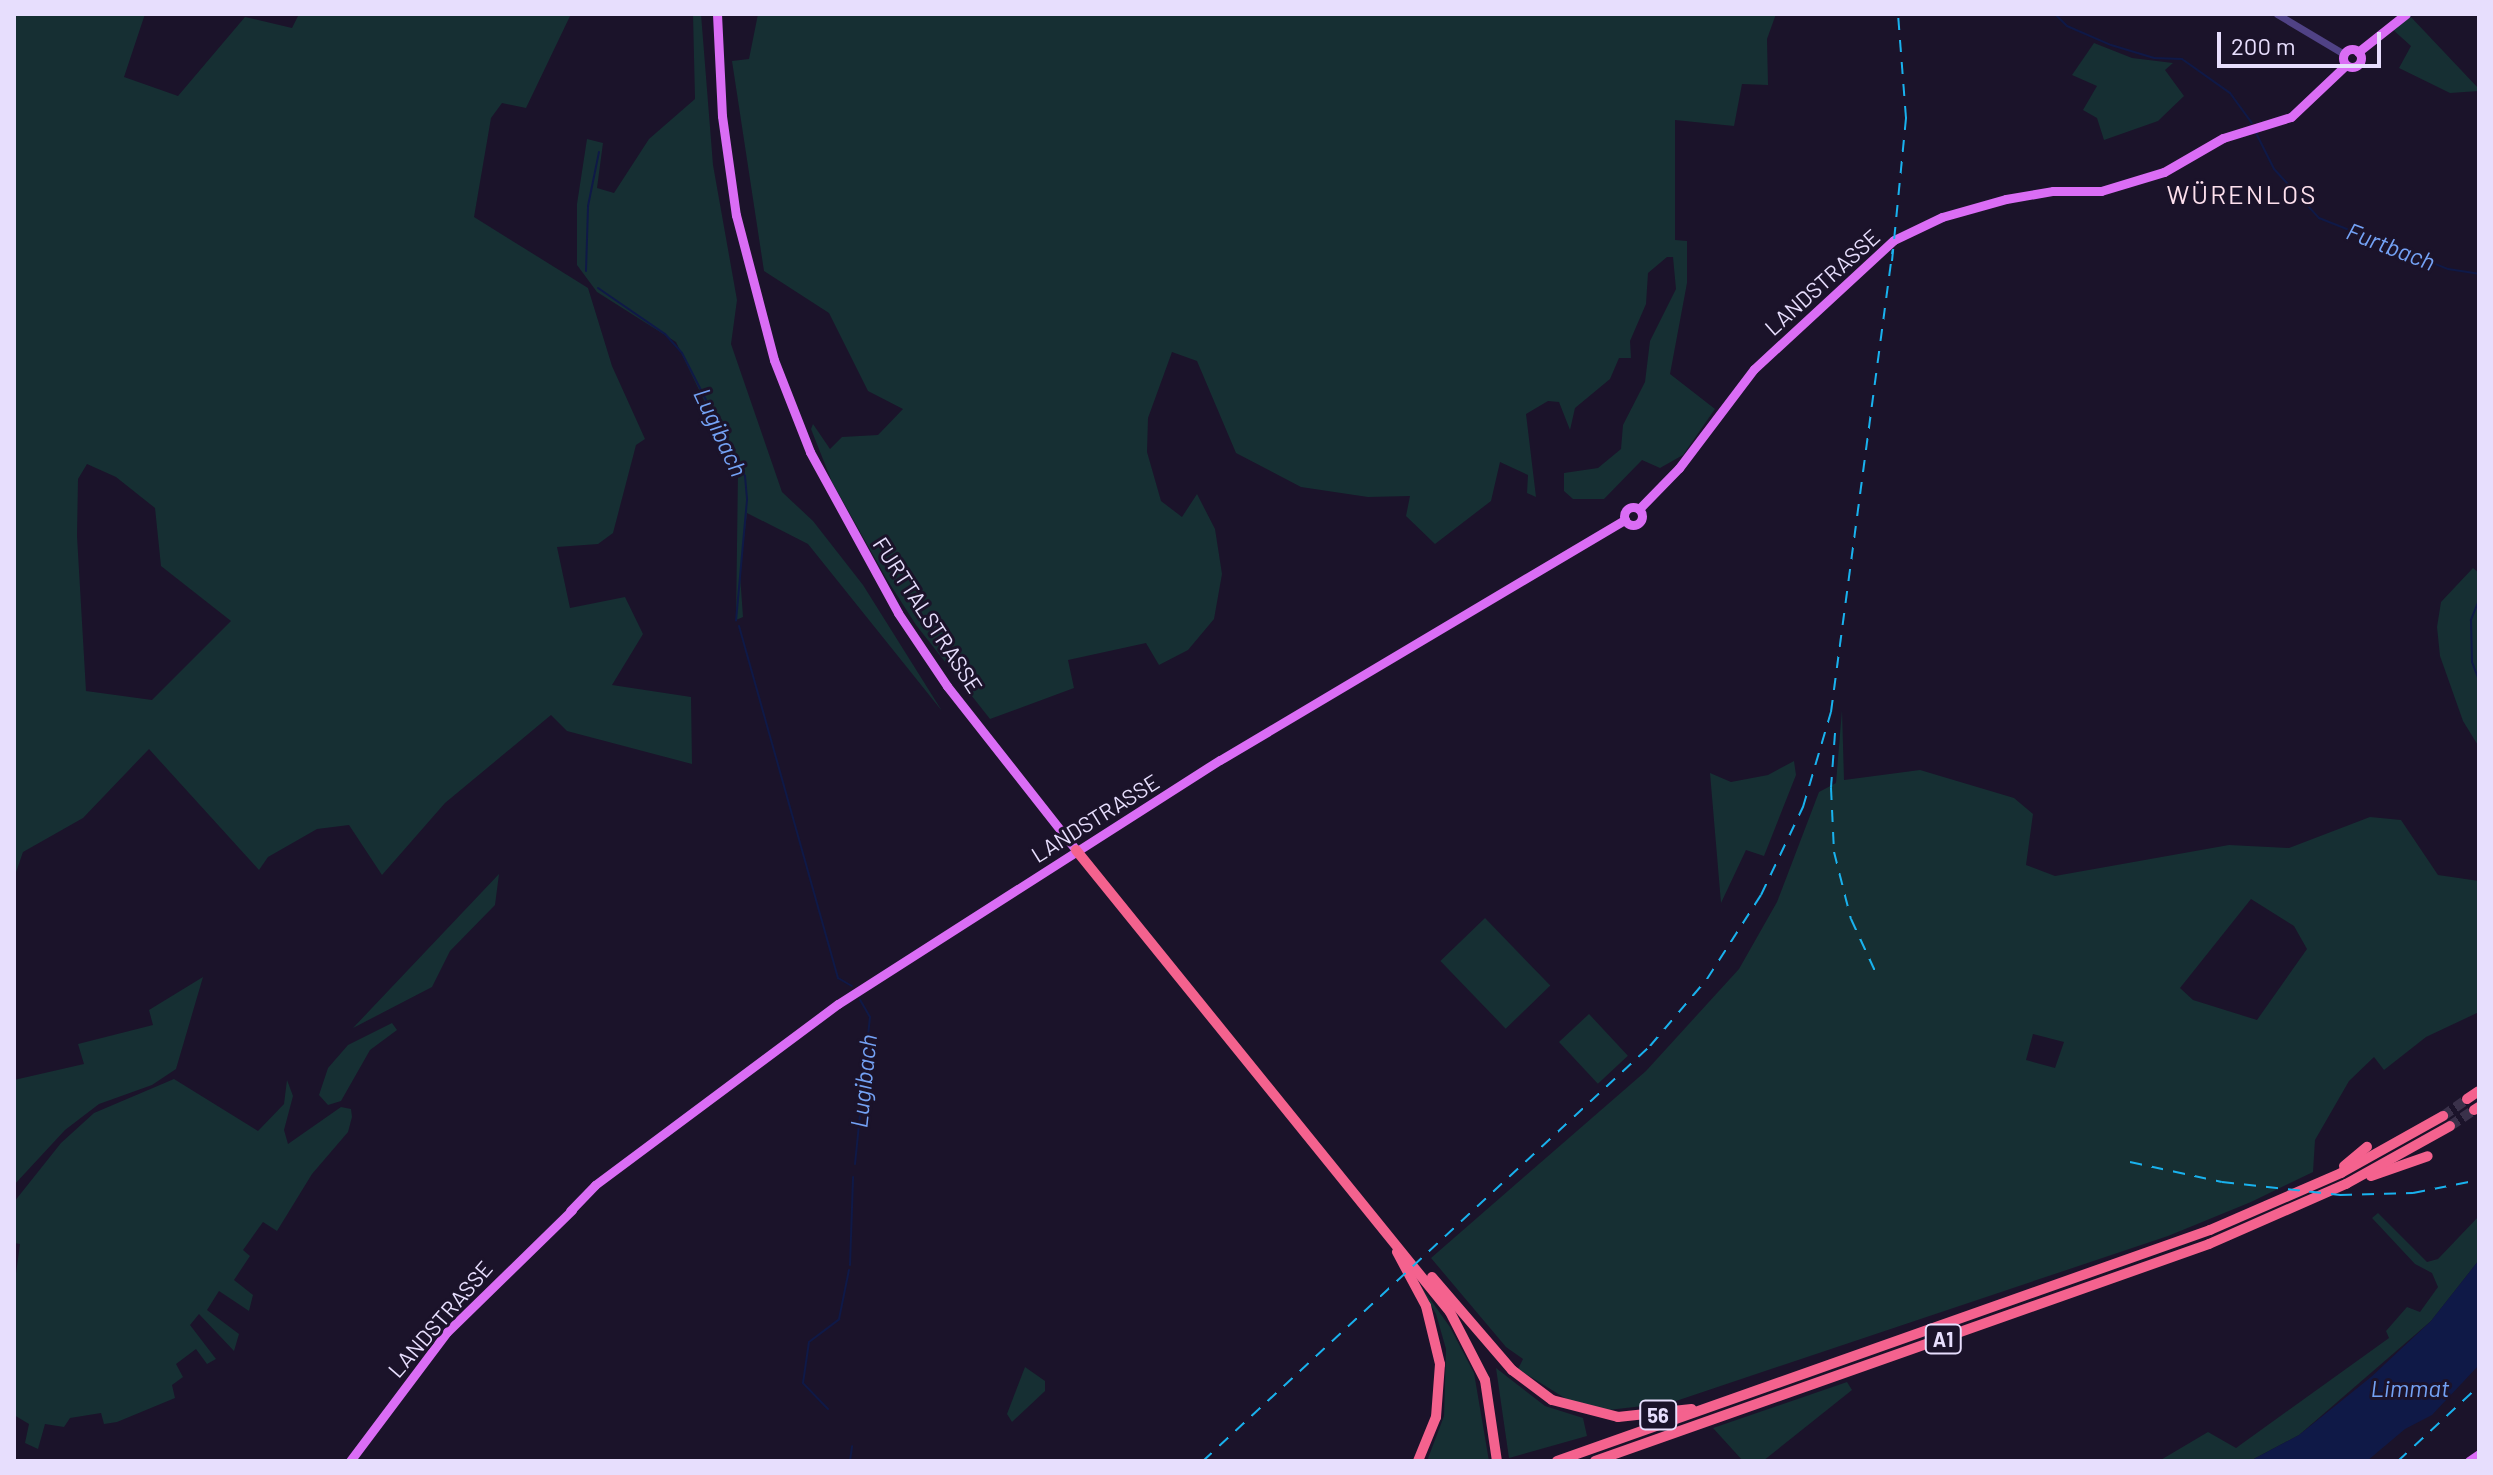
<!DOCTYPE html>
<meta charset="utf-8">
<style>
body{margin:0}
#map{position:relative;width:2493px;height:1475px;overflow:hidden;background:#1b132a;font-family:Barlow,sans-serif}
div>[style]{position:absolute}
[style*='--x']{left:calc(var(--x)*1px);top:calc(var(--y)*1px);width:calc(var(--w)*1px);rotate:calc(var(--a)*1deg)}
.green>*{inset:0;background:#162f33;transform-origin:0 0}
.water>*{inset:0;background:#0f1947}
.stream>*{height:2px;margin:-1px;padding:0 1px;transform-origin:1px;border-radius:1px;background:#0f1947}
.highway-tunnel>*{height:10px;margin-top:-5px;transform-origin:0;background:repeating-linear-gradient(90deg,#3a314a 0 10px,transparent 0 15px)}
.minor>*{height:7px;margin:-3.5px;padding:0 3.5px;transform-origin:3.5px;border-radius:3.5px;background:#504285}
.major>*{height:9px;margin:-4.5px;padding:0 4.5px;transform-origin:4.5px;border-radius:4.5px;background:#da6df5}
.major>.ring{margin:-4.5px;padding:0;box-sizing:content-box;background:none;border:9px solid #da6df5;border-radius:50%}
.highway>*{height:10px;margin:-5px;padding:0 5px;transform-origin:5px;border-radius:5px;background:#f4628e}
.rail>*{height:2px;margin-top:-1px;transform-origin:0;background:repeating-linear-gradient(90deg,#19b2ee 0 12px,transparent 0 22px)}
span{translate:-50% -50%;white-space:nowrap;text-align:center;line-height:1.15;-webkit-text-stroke:6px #1b132a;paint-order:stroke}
.shield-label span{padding:2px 6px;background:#1b132a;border:2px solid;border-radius:6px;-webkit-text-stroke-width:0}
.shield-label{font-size:20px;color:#e7defd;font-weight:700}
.street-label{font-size:22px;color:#e7defd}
.water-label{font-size:24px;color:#74a2f5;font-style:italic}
.quarter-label{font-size:26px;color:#fde0ed;letter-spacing:2px}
.frame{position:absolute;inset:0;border:16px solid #e7defd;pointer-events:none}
.scale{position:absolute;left:2217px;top:32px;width:164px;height:36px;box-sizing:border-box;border:4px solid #e7defd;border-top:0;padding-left:10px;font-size:24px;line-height:28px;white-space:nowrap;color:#e7defd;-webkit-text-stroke:6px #1b132a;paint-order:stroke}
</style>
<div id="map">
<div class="green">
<div style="clip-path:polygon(evenodd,14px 14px,145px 14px,124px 77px,178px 96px,245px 17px,292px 28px,299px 14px,571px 14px,526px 108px,502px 103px,491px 118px,474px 217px,588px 288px,612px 366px,645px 439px,636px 445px,613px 533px,598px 544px,557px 547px,570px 608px,625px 597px,643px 634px,612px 685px,691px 697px,692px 764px,567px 731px,551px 715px,445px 803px,382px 875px,349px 825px,317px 829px,268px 857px,259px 870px,149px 749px,83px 818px,23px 852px,14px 878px,14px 14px,87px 464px,116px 477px,155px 508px,161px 566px,231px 621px,152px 700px,86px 691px,77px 536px,78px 479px,87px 464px)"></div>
<div style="clip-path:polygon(693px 14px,701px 14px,713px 165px,737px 300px,731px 344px,782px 492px,813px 521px,863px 585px,942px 711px,808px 544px,747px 513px,740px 574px,743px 617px,736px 620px,738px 471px,676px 342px,597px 292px,577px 265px,577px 204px,587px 139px,603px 143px,597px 188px,614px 193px,649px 139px,695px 99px)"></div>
<div style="clip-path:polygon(758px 14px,1776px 14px,1767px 39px,1768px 85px,1742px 84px,1734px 126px,1675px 120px,1675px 240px,1687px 241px,1687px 283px,1670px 374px,1715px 409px,1683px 455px,1660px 468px,1642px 460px,1604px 499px,1573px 499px,1564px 491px,1564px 473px,1598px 468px,1621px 449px,1623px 425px,1645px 382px,1650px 341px,1676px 289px,1673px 257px,1667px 257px,1648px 273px,1646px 304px,1630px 341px,1631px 358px,1619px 358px,1610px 379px,1575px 408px,1570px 430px,1559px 402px,1548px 401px,1526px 414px,1536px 497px,1527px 493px,1528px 475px,1500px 462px,1491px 501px,1435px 544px,1406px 516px,1410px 496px,1368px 497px,1301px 487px,1236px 453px,1197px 361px,1172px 352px,1148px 418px,1147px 452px,1161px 501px,1182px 517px,1197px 494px,1215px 529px,1222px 574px,1214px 619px,1188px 650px,1159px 665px,1146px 643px,1068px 660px,1074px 688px,990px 719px,916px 625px,886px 578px,832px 482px,811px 429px,813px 424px,830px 449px,842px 437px,878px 435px,903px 409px,868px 391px,829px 313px,764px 271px,732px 61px,749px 59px)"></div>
<div style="clip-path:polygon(2410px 16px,2479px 89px,2479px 91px,2450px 93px,2399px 68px,2411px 46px,2391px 28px)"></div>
<div style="clip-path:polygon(2094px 43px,2132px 58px,2173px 63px,2165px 70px,2184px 96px,2158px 121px,2104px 140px,2097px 118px,2083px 110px,2097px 86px,2072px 75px)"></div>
<div style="clip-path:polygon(2473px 568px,2479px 573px,2479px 747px,2463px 721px,2440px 656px,2437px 627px,2441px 602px)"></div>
<div style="clip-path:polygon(evenodd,1842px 710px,1844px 780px,1920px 770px,2014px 798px,2033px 814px,2026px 865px,2055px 876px,2229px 845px,2289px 848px,2370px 817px,2401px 820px,2438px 875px,2479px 881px,2479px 1012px,2426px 1037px,2384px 1070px,2374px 1057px,2349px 1081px,2315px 1140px,2313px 1172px,2251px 1202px,2168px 1236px,1670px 1403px,1608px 1410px,1568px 1400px,1518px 1369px,1523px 1359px,1506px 1347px,1431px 1258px,1646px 1071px,1739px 969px,1777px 902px,1819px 792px,1836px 783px,1842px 710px,2251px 899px,2294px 926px,2307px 949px,2257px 1020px,2193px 1000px,2180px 988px,2251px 899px,1842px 710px,2033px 1034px,2064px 1042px,2055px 1068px,2026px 1060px,2033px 1034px)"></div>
<div style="clip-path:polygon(1794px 761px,1796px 775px,1764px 856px,1746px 850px,1721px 903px,1710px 773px,1731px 782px,1768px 775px)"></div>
<div style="clip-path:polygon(499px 874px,495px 905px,450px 951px,432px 987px,353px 1028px)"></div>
<div style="left:1485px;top:918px;width:94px;height:62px;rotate:46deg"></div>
<div style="clip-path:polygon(203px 977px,176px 1069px,152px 1085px,99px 1104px,65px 1130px,14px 1185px,14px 1080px,84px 1064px,78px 1044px,153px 1025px,149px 1010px)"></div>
<div style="left:1589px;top:1014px;width:57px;height:41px;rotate:47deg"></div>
<div style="clip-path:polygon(392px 1023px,397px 1030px,370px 1050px,341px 1101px,328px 1105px,319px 1095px,328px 1068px,348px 1045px)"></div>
<div style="clip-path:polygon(174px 1079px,258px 1131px,284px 1104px,287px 1080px,293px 1096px,284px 1130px,288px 1144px,341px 1107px,351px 1109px,352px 1117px,348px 1132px,312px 1174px,277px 1231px,263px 1222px,243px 1250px,250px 1256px,234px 1280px,253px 1295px,249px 1311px,219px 1291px,207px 1310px,239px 1334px,234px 1351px,199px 1314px,190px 1325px,216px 1359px,207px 1364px,196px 1349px,176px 1364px,183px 1377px,172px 1385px,175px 1398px,117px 1422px,104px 1424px,101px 1413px,70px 1418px,64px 1427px,45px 1424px,38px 1449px,25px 1443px,29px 1424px,14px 1415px,14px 1288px,20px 1244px,14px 1243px,14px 1202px,61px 1143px,94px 1113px)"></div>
<div style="clip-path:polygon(2378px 1213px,2427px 1262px,2438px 1259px,2479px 1216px,2479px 1260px,2431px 1321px,2299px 1435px,2250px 1461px,2159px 1461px,2208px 1432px,2236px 1448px,2389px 1338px,2386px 1331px,2407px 1307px,2420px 1312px,2438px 1287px,2432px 1273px,2415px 1264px,2372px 1218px)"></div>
<div style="clip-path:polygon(1412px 1274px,1450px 1327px,1474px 1373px,1489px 1461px,1427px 1461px,1444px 1416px,1446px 1349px,1436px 1314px)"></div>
<div style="clip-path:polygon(1025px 1367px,1045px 1381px,1045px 1391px,1012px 1422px,1007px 1414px)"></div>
<div style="clip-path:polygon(1496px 1368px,1545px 1406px,1583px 1418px,1587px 1436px,1509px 1458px)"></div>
<div style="clip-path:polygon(1847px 1382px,1852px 1390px,1763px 1461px,1743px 1461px,1713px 1428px)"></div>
</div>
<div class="water">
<div style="clip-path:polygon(2479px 1260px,2479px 1365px,2432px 1415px,2405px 1429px,2367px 1461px,2250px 1461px,2299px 1435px,2371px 1377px,2431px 1321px)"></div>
</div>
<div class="stream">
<div style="--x:2055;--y:14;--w:17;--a:45"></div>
<div style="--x:2067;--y:26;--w:48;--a:23.4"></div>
<div style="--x:2111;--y:45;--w:45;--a:16.8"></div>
<div style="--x:2154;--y:58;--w:28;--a:2"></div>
<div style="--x:2182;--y:59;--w:59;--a:35.3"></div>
<div style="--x:2230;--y:93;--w:37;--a:54"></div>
<div style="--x:2256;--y:133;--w:40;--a:63.4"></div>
<div style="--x:2274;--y:169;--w:67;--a:47.4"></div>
<div style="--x:2319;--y:218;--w:139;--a:21.6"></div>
<div style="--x:2448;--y:269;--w:31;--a:9"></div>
<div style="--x:586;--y:271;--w:65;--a:-88.2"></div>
<div style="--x:588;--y:206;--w:55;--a:-78.5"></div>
<div style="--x:598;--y:288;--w:81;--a:34.5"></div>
<div style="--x:665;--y:334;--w:25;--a:48"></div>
<div style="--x:682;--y:353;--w:138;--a:62.9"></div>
<div style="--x:745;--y:476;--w:24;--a:85"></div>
<div style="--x:747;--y:500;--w:121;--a:95.2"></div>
<div style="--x:2479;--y:600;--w:22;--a:112"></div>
<div style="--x:2471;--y:620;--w:42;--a:88.6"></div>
<div style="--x:2472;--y:662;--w:19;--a:69"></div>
<div style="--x:739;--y:626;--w:366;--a:74.3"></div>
<div style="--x:838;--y:978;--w:16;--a:30"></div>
<div style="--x:855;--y:1164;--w:148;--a:-84.2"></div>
<div style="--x:870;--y:1017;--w:20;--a:-120"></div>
<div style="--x:850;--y:1265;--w:88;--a:-88"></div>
<div style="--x:828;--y:1409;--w:36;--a:-134"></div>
<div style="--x:803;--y:1383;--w:41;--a:-81.7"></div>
<div style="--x:809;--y:1342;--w:38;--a:-37"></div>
<div style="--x:839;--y:1319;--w:50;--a:-78.5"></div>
<div style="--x:850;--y:1461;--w:15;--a:-82"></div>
</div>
<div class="highway-tunnel">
<div style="--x:2443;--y:1116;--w:29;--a:-35"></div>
<div style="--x:2450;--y:1126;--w:29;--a:-34"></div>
</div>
<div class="minor">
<div style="--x:2277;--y:14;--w:78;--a:30.8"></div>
</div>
<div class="major">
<div style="--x:717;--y:14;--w:102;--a:87.2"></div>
<div style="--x:722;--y:116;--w:100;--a:82"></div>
<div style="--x:736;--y:215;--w:150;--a:75.3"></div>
<div style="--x:774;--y:360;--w:99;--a:68.6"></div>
<div style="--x:810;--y:452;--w:183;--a:61.3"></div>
<div style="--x:898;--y:613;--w:88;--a:56.1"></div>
<div style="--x:947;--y:686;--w:209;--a:51.8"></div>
<div class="ring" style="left:2343px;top:49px;width:9px;height:9px"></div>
<div style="--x:2358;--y:52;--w:61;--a:-38.4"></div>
<div class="ring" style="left:1624px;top:507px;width:9px;height:9px"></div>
<div style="--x:1639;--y:509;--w:57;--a:-45.7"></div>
<div style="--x:1679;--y:468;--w:124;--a:-52.9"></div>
<div style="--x:1754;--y:369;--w:190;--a:-42.7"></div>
<div style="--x:1894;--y:240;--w:53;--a:-25.6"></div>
<div style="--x:1942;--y:217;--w:66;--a:-15.7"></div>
<div style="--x:2006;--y:199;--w:48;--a:-9.7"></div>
<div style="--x:2053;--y:191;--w:48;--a:0"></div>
<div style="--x:2101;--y:191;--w:66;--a:-16.8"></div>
<div style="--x:2164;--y:172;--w:68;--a:-30"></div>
<div style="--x:2223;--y:138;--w:71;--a:-17.2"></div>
<div style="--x:2291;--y:117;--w:76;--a:-43.4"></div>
<div style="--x:570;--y:1211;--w:36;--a:-46"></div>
<div style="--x:595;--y:1185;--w:303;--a:-36.7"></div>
<div style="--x:838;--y:1004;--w:453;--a:-32.6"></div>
<div style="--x:1220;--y:760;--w:471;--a:-30.7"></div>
<div style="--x:350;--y:1461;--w:161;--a:-53.1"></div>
<div style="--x:447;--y:1332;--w:175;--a:-44.3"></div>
<div style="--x:2469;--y:1461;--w:12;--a:-35"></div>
</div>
<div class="highway">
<div style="--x:1076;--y:850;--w:594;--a:51.01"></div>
<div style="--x:1450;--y:1312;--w:76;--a:62.8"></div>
<div style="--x:1485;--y:1380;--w:82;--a:81.6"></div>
<div style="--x:2467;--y:1099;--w:14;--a:-34"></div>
<div style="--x:2474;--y:1110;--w:6;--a:-31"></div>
<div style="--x:2344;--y:1166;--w:30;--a:-40"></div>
<div style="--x:2371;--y:1176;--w:60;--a:-19.3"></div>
<div style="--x:1397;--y:1252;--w:61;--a:61.8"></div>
<div style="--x:1426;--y:1306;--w:60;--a:76.4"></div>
<div style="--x:1440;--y:1364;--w:53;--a:94.3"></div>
<div style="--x:1436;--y:1417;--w:48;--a:112.2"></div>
<div style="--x:1432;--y:1277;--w:123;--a:49.3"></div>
<div style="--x:1512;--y:1370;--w:50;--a:36.9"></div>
<div style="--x:1552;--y:1400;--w:68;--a:14.4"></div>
<div style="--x:1618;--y:1417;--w:74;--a:-6.2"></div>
<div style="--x:1557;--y:1461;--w:693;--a:-19.48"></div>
<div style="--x:2210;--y:1230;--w:143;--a:-23.5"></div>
<div style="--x:2341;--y:1173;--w:117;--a:-29.2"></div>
<div style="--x:1595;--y:1461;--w:651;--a:-19.46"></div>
<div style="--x:2209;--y:1244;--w:150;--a:-23.7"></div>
<div style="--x:2346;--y:1184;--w:119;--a:-29.1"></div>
</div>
<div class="rail">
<div style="--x:1892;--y:261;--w:144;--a:-84.4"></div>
<div style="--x:1906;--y:118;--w:104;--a:-94.4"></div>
<div style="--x:1835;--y:733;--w:55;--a:94.2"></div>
<div style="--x:1831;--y:788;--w:64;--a:87.3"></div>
<div style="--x:1834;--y:852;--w:69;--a:75.8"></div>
<div style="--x:1851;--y:919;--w:60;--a:65.2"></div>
<div style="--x:2130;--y:1162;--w:94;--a:12.3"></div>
<div style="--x:2222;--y:1182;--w:119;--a:6.3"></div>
<div style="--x:2340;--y:1195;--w:73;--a:-1.6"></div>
<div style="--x:2413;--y:1193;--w:67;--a:-11.1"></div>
<div style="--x:1203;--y:1461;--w:610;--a:-42.87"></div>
<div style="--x:1650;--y:1046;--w:88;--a:-49.6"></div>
<div style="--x:1707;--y:979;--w:100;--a:-57.3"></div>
<div style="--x:1761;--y:895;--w:98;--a:-64.5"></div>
<div style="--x:1803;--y:807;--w:99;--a:-73.6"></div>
<div style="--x:1831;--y:712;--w:466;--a:-82.4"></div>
<div style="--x:2398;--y:1461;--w:110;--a:-42.8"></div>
</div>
<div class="shield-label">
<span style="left:1943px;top:1339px">A1</span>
<span style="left:1658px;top:1415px">56</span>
</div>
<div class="street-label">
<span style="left:1822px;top:282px;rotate:-42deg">LANDSTRASSE</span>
<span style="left:928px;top:615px;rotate:57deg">FURTTALSTRASSE</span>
<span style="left:1095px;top:818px;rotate:-32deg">LANDSTRASSE</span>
<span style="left:440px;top:1319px;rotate:-49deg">LANDSTRASSE</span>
</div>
<div class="water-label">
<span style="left:2391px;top:246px;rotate:21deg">Furtbach</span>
<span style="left:721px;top:432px;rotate:65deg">Lugibach</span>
<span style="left:863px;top:1081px;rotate:-84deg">Lugibach</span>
<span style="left:2410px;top:1388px">Limmat</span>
</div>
<div class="quarter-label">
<span style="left:2242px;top:194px">WÜRENLOS</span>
</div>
<div class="frame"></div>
<div class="scale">200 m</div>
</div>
